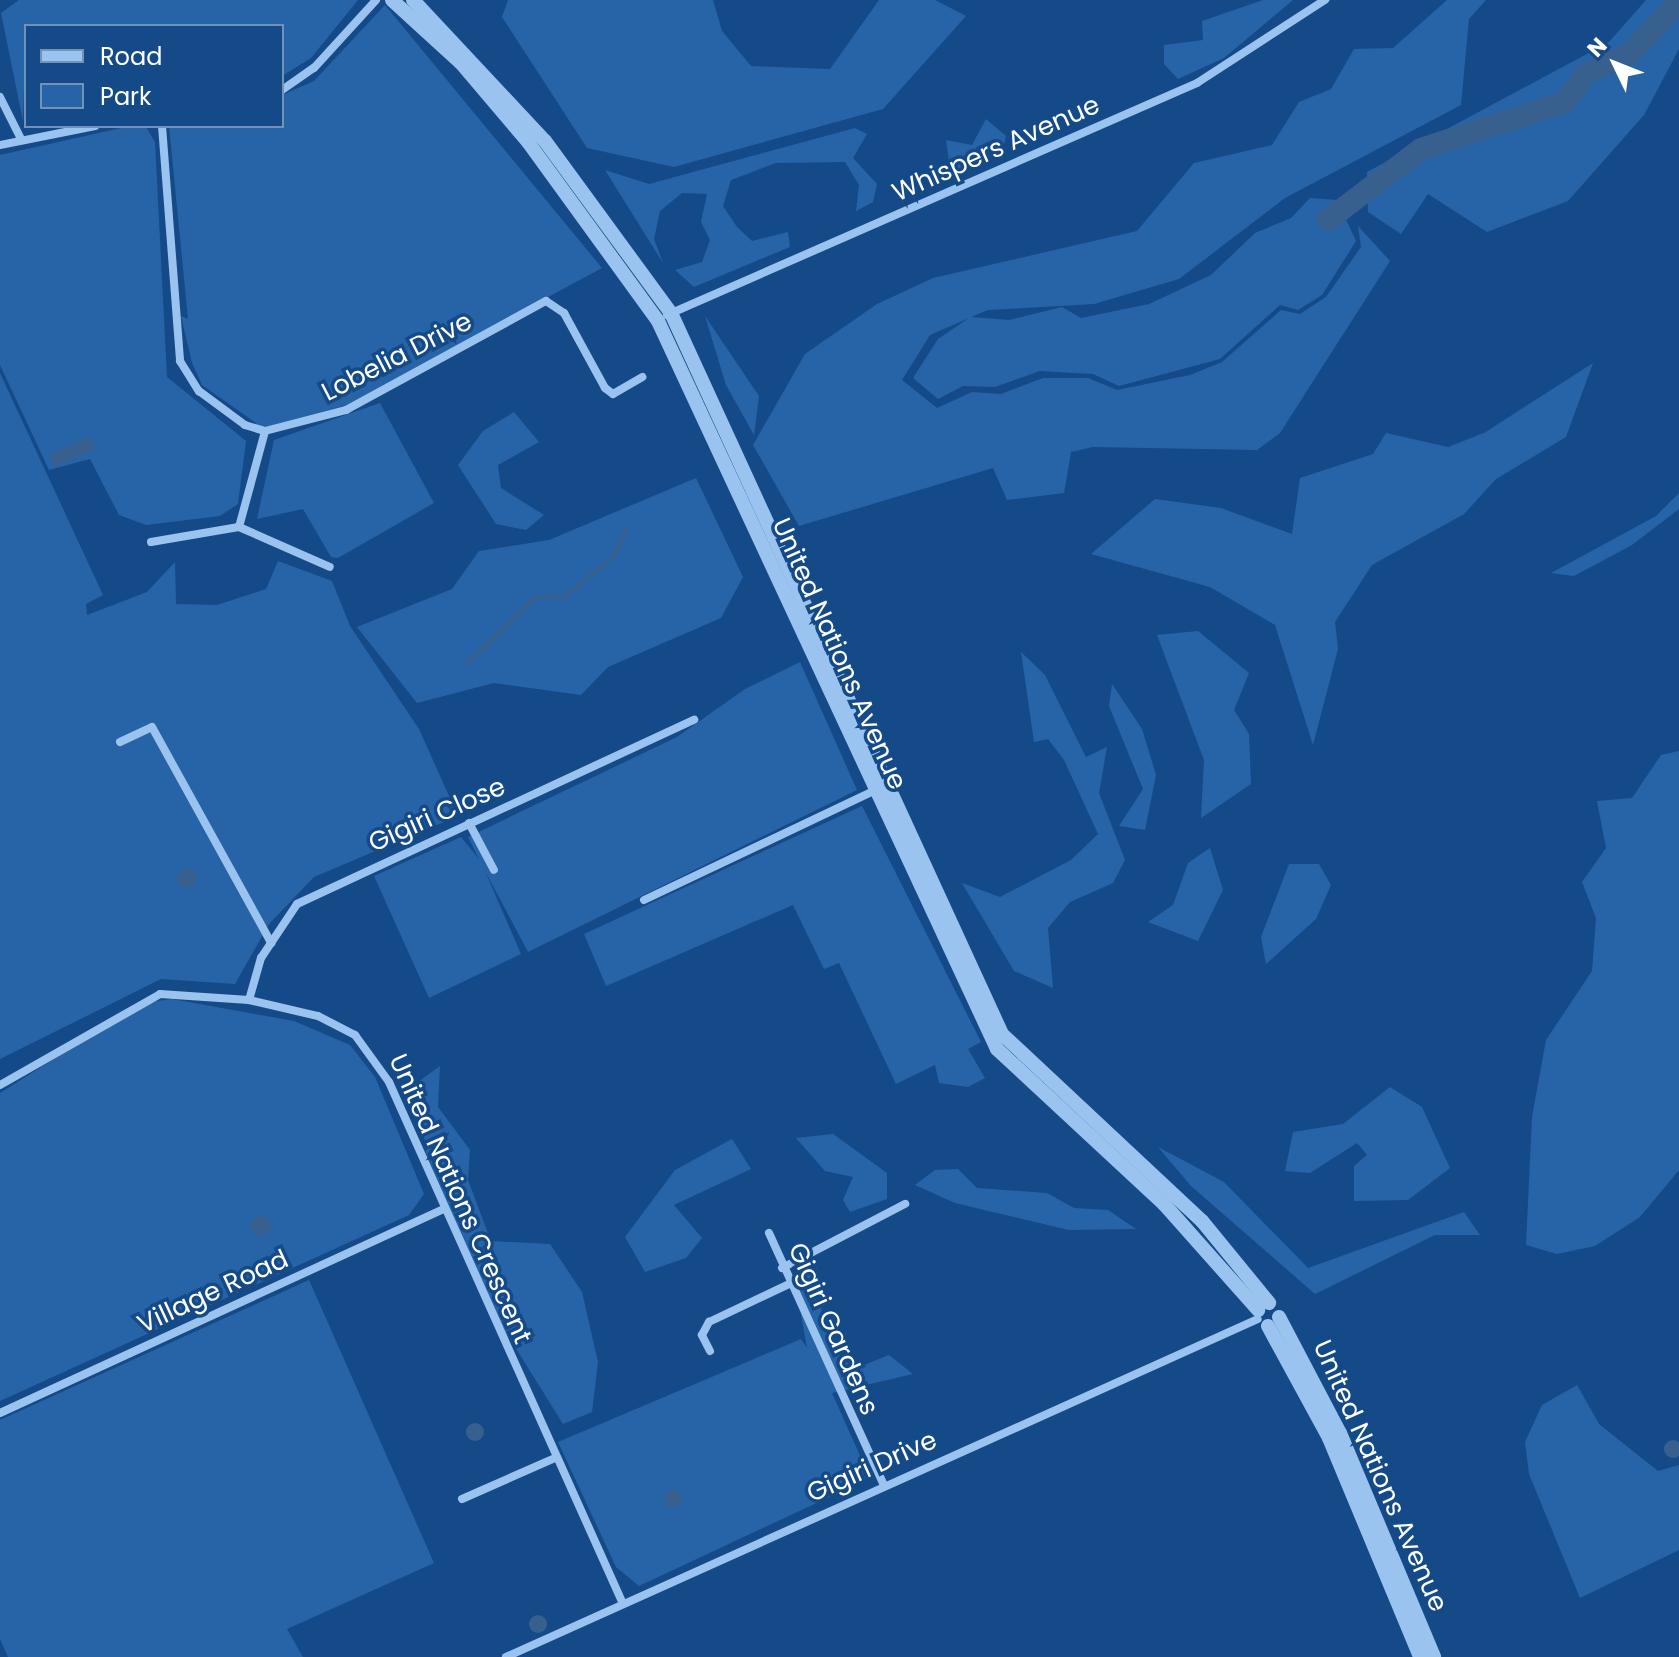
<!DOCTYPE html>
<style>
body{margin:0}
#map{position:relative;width:1679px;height:1657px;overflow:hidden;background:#154a88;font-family:Poppins,sans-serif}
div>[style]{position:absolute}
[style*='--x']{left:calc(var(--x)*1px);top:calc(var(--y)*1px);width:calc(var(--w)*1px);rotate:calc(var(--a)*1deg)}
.green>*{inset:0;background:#2764a7}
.water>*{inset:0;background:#38608e;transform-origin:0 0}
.round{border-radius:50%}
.stream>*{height:4px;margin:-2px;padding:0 2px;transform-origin:2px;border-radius:2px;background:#38608e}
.river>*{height:22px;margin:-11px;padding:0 11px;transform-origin:11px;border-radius:11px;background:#38608e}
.minor>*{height:8px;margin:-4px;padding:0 4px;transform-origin:4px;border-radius:4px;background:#9bc3ef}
.tertiary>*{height:14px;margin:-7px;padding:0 7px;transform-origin:7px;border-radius:7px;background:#9bc3ef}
span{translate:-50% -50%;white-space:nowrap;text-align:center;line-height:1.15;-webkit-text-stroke:7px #154a88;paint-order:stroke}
.street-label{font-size:26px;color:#fff}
.legend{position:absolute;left:24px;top:24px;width:260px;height:104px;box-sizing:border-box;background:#154a88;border:2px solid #7392b8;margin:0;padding:10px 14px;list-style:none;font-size:24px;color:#fff}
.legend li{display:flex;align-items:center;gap:16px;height:40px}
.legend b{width:40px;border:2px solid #7392b8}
.north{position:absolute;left:1575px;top:24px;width:80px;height:80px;-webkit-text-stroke:6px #154a88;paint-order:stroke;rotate:313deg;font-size:22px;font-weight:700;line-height:32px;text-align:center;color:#fff}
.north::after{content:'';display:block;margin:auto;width:28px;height:36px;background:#fff;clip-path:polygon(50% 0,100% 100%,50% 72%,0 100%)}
</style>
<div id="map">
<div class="green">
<div style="clip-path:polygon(19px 0,358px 0,311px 58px,282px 76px,282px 26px,26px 26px,23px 121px,1px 13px)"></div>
<div style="clip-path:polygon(508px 0,713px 0,722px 31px,751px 66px,830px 69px,879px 0,935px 0,966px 16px,883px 109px,674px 167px,587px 148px,502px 17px)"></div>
<div style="clip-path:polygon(1263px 0,1293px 0,1224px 58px,1178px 79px,1164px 64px,1164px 45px,1203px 40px,1202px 21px)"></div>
<div style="clip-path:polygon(1447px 0,1486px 0,1469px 19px,1461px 105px,1285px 198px,1179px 279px,1094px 304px,988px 310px,971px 317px,1009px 320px,1062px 307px,1081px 318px,1149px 304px,1211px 275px,1255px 233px,1291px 218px,1310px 198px,1337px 200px,1356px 241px,1322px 295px,1298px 310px,1280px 305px,1220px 359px,1119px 386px,1093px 374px,1040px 371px,995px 387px,963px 386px,938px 399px,913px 378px,938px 339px,969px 318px,930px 335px,902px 380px,937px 408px,972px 392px,1001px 394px,1043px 378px,1088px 378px,1117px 390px,1190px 375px,1222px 362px,1281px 310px,1300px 314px,1326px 297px,1361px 247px,1358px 226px,1390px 261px,1280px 433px,1257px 450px,1093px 447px,1071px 452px,1064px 493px,1007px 500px,993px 468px,799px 526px,753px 445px,805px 354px,877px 304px,933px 278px,1137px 231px,1194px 163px,1272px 145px,1299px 102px,1331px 89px,1354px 49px,1393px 48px)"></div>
<div style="clip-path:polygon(1646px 0,1679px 0,1679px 49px,1644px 115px,1568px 201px,1487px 232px,1428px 194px,1401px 234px,1368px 212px,1367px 172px,1609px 42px)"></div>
<div style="clip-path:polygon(385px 5px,602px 268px,347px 405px,263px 428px,202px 385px,192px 363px,181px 316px,188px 319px,169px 126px,282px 126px,282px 95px,314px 81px)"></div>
<div style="clip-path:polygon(986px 119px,1006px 136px,1002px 153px,951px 176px,946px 140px,972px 145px)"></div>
<div style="clip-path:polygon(130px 126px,146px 127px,155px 142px,167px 377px,246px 441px,238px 504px,220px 516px,146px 525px,119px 515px,90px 459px,49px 470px,0 365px,0 155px)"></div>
<div style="clip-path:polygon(855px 128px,867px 134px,853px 158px,877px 184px,873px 202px,856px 211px,859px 185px,845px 162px,776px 163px,731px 180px,723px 206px,737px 227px,752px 241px,788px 232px,790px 247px,694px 287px,675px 270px,702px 262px,710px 240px,701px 222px,707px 194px,682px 193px,660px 211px,654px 239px,663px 263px,605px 170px,649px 184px)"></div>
<div style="clip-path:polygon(705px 316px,759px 396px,754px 435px,726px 385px)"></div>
<div style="clip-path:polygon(1593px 363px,1566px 437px,1496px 479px,1464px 514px,1372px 565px,1335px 622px,1338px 649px,1313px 745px,1275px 625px,1210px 587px,1091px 554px,1155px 499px,1221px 508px,1292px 534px,1300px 478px,1373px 454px,1386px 433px,1448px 447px,1484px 433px)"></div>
<div style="clip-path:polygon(0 373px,103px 595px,86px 604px,87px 615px,147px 592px,175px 562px,176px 604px,217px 605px,266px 589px,278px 561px,332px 581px,350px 626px,419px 729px,458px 816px,314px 877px,269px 924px,235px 984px,161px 979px,0 1059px)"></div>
<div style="clip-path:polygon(380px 403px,434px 503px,338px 558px,331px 557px,303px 509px,257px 519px,274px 440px)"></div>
<div style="clip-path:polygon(514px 412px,539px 442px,498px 465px,501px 488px,544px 515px,526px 530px,496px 524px,458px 465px,483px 431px)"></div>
<div style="clip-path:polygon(696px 478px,743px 577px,721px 618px,608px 667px,581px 695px,494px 683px,417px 703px,357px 627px,452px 589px,479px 551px,549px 540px)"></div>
<div style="clip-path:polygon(1679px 493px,1679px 509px,1632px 545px,1574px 576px,1551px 573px,1656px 516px)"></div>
<div style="clip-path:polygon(1198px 631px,1249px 673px,1234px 710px,1249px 734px,1251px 784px,1201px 818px,1204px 760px,1157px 635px)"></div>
<div style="clip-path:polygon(1021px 652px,1045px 675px,1086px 757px,1107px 747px,1099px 793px,1125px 860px,1113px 883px,1070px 902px,1048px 928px,1053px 988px,1014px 971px,962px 883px,1000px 897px,1071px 860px,1098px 834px,1064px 760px,1048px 739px,1034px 742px)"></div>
<div style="clip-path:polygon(800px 662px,857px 790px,528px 952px,485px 871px,521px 954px,429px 998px,374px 876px,461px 837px,479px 859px,468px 837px,677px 737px,745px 689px)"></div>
<div style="clip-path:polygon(1112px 684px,1142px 729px,1156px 775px,1145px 830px,1119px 826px,1143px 789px,1109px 706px)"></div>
<div style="clip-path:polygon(1679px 751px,1679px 1170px,1640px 1217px,1595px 1246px,1557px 1254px,1526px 1245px,1532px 1117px,1546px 1040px,1592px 971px,1596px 918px,1582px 882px,1606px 848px,1597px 801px,1632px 798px,1661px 755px)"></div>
<div style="clip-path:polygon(862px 806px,981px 1042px,968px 1049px,985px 1078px,968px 1087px,939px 1083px,935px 1065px,896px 1084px,839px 963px,824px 969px,793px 905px,606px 986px,584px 934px)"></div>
<div style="clip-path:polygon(1210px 848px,1223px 890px,1198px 941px,1148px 922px,1173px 905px,1188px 863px)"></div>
<div style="clip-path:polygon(1289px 864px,1319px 864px,1331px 885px,1316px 919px,1266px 964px,1261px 937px)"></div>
<div style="clip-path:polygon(172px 999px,294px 1021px,350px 1045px,375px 1077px,424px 1194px,409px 1215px,0 1401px,0 1093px,143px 1003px)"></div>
<div style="clip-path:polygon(440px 1066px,438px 1107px,470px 1150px,468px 1180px,491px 1241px,550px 1244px,582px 1292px,598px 1362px,592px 1412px,563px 1424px,502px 1326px,426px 1153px,418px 1082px)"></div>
<div style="clip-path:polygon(1390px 1087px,1422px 1107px,1450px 1168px,1408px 1200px,1354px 1201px,1354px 1166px,1367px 1155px,1357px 1143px,1310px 1173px,1285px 1171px,1293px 1132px,1343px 1124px)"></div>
<div style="clip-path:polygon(833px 1134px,887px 1173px,887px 1199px,850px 1212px,843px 1200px,853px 1177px,825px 1171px,796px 1138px)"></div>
<div style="clip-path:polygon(732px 1139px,751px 1169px,674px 1205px,702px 1238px,686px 1258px,645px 1272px,625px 1237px,675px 1170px)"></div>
<div style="clip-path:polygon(1158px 1147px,1224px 1182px,1308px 1268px,1464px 1212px,1480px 1235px,1435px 1235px,1315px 1294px,1191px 1186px)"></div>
<div style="clip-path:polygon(958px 1169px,977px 1188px,1047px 1193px,1074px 1208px,1108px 1210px,1136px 1229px,1069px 1230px,955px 1203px,915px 1185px,935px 1170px)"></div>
<div style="clip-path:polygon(817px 1268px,823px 1325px,838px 1353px,854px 1369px,889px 1355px,913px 1374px,832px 1393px,870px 1478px,639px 1586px,616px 1567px,558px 1442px,801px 1339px,807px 1348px,794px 1276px)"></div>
<div style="clip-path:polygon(309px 1280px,434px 1563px,287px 1629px,303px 1657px,8px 1657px,0 1639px,0 1420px)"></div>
<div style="clip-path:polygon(1577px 1385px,1599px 1424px,1658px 1471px,1679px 1465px,1679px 1550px,1580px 1598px,1529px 1474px,1525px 1442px,1542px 1405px)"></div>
</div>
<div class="water">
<div style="left:90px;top:436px;width:14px;height:45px;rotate:65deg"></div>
<div class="round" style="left:177px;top:868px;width:20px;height:20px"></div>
<div class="round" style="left:251px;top:1216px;width:20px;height:20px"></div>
<div class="round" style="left:466px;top:1423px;width:18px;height:18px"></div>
<div class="round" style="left:1664px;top:1440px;width:18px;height:18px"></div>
<div class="round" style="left:664px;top:1490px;width:18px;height:18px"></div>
<div class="round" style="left:529px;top:1615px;width:18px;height:18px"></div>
</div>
<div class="stream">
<div style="--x:467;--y:664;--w:95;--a:-44.6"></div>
<div style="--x:535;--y:597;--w:30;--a:0"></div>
<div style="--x:565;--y:597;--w:64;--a:-39.9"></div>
<div style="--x:614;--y:556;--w:31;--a:-65"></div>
</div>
<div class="river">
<div style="--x:1328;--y:220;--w:117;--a:-37.4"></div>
<div style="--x:1421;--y:149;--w:151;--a:-18.1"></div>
<div style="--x:1565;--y:102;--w:36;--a:-54"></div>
<div style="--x:1586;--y:73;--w:48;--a:-23.4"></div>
<div style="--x:1630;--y:54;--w:71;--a:-46.7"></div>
</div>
<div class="minor">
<div style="--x:282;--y:90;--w:39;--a:-35"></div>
<div style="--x:314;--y:68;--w:92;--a:-47.6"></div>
<div style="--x:0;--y:97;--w:47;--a:63.4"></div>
<div style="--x:162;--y:126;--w:236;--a:85.6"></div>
<div style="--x:180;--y:361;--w:36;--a:58"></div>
<div style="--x:199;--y:391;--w:57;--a:36.5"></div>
<div style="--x:245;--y:425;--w:21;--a:17"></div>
<div style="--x:265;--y:431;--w:84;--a:-14.5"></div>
<div style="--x:346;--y:410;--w:228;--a:-28.6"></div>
<div style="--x:546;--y:301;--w:22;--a:34"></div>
<div style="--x:564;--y:313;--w:85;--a:61.3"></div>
<div style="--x:605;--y:388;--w:10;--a:37"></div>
<div style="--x:613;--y:394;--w:34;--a:-30"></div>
<div style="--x:0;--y:145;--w:97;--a:-11.3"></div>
<div style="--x:667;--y:315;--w:579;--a:-23.64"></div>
<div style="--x:1197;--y:83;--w:153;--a:-33"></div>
<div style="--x:239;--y:527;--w:99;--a:23.7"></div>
<div style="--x:151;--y:542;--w:89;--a:-9.7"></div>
<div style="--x:239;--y:527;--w:99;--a:-74.8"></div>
<div style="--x:120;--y:742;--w:35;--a:-25"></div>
<div style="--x:152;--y:727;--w:247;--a:61.1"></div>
<div style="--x:469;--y:823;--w:53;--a:62"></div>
<div style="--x:644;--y:900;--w:255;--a:-25.4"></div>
<div style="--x:249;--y:1000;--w:44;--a:-74.1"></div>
<div style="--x:261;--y:958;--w:65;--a:-56.3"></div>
<div style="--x:297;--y:904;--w:438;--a:-24.9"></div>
<div style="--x:0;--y:1085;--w:184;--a:-29.6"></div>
<div style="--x:160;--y:994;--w:89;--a:3.9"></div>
<div style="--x:249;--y:1000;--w:71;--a:13.1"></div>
<div style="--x:318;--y:1016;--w:42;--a:27.2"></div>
<div style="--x:355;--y:1035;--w:58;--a:54.1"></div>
<div style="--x:389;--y:1082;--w:572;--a:65.85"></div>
<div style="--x:769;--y:1233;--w:275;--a:65.5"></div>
<div style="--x:782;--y:1268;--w:139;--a:-27.5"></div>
<div style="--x:710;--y:1351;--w:18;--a:-117"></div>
<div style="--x:702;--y:1335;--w:15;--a:-62"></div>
<div style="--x:709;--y:1322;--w:89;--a:-25.4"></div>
<div style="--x:0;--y:1413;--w:488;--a:-24.7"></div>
<div style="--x:462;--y:1499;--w:102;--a:-23.8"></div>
<div style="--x:506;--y:1657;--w:824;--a:-24.2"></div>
</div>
<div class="tertiary">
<div style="--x:392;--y:0;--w:93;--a:42.4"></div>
<div style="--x:461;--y:63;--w:104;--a:49.7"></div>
<div style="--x:528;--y:142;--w:221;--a:54"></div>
<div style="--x:658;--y:321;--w:803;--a:65.03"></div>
<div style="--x:997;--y:1049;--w:228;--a:42.9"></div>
<div style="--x:1164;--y:1204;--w:142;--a:48.4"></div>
<div style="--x:413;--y:0;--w:193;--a:46.9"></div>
<div style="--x:545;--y:141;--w:213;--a:53.8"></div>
<div style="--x:671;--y:313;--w:793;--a:65.34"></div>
<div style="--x:1002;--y:1034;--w:274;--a:43.1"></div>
<div style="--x:1202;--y:1221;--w:106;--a:50.7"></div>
<div style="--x:1279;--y:1317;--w:131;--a:62.3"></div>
<div style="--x:1340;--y:1433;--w:243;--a:67.2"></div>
<div style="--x:1268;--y:1326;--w:128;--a:61.4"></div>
<div style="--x:1329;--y:1438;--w:237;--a:67.4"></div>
</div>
<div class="street-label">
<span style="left:996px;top:149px;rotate:-24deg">Whispers Avenue</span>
<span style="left:397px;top:357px;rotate:-27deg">Lobelia Drive</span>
<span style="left:839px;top:654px;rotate:66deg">United Nations Avenue</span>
<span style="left:437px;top:815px;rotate:-24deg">Gigiri Close</span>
<span style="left:460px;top:1199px;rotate:66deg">United Nations Crescent</span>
<span style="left:213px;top:1292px;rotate:-25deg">Village Road</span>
<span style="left:833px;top:1329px;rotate:66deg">Gigiri Gardens</span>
<span style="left:872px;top:1467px;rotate:-24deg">Gigiri Drive</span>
<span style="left:1380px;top:1476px;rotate:66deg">United Nations Avenue</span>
</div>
<ul class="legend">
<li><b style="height:10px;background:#9bc3ef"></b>Road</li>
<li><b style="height:22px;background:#2764a7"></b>Park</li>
</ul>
<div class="north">N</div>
</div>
